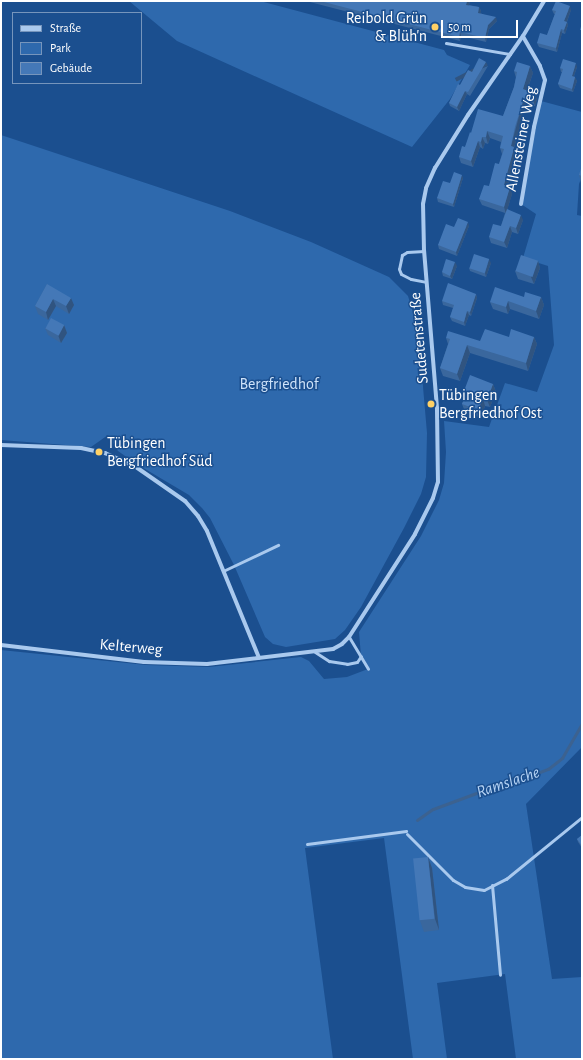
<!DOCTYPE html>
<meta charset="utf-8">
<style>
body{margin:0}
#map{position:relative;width:583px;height:1060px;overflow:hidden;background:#1b4f8f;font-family:"Alegreya Sans",sans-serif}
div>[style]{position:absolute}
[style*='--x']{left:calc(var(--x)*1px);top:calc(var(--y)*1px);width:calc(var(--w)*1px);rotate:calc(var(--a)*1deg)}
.green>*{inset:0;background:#2e69ad}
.stream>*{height:3px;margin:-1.5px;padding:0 1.5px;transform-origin:1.5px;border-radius:1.5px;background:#3c6290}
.lane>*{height:3px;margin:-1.5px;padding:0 1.5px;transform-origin:1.5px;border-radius:1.5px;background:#a9c9ee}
.street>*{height:4px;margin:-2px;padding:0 2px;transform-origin:2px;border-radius:2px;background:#a9c9ee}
.wall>*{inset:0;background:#3a679d}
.shaded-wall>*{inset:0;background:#305480;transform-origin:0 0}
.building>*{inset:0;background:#4478b7;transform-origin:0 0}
.dots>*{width:11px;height:11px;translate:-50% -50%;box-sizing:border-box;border:2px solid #1b4f8f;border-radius:50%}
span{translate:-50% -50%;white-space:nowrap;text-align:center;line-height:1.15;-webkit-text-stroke:3px #1b4f8f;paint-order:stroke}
.poi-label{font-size:16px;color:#fff}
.right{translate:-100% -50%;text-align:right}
.left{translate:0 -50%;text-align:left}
.street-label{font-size:16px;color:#fff}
.park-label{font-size:16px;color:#cfe3fa}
.water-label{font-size:17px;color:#b5d3f5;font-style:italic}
.frame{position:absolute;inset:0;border:2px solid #fff;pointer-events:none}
.legend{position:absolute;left:12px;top:12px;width:130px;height:72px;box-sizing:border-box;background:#1b4f8f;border:1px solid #7695bc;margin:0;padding:5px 7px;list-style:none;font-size:12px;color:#fff}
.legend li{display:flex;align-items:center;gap:8px;height:20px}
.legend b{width:20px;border:1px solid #7695bc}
.scale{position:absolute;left:441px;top:20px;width:77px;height:18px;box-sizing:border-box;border:2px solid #fff;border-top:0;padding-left:5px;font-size:12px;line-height:14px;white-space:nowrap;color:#fff;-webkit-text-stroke:3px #1b4f8f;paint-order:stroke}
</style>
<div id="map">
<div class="green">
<div style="clip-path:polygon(129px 1px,260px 1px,444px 50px,447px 55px,470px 65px,450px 99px,412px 147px,177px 41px)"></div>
<div style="clip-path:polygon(541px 101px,582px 112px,582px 176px,579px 184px,577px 215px,582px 216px,582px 747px,526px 804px,552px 979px,582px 977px,582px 1059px,516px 1059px,505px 974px,437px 983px,447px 1059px,413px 1059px,384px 838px,305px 848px,333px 1059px,1px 1059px,1px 650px,146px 665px,209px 667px,301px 657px,309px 661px,324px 679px,347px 677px,368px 669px,361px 656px,359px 632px,421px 536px,439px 500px,444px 483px,446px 452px,444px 421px,489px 427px,505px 383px,537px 392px,554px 345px,548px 266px,523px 258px,536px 214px,521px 204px)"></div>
<div style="clip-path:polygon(1px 135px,230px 211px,311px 242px,389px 277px,408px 296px,418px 329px,427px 433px,426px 477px,421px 494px,404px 528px,361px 607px,345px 630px,335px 639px,286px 647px,273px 644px,265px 637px,234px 565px,210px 518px,202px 508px,189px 495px,135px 463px,118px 451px,108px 435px,91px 447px,1px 440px)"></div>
</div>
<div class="stream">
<div style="--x:417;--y:820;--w:19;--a:-35"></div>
<div style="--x:433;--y:809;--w:49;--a:-20.3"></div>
<div style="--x:479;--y:792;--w:10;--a:-6"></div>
<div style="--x:489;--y:791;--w:25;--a:-29"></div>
<div style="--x:511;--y:779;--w:14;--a:-17"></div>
<div style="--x:524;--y:775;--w:8;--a:0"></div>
<div style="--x:532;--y:775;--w:17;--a:-21"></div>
<div style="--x:548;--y:769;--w:18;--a:-38"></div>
<div style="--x:562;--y:758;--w:39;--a:-60"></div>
</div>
<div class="lane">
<div style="--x:446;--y:43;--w:65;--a:9.8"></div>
<div style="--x:424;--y:251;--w:17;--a:177"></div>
<div style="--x:407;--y:252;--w:6;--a:149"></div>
<div style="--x:402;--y:255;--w:14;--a:102"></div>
<div style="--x:399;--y:269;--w:5;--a:68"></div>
<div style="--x:401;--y:274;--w:11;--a:27"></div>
<div style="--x:411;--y:279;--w:15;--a:11"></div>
<div style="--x:223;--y:571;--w:61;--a:-25.3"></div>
<div style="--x:349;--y:637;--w:37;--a:59"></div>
<div style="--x:315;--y:652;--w:17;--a:33"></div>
<div style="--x:329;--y:661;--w:18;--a:9"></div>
<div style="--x:347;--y:664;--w:10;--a:-11"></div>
<div style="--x:357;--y:662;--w:7;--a:-56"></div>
<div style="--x:407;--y:834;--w:65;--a:45"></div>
<div style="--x:453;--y:880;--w:14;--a:30"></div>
<div style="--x:465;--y:887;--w:19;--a:9"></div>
<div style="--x:484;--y:890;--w:25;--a:-27"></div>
<div style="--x:506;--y:879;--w:98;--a:-39.2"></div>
<div style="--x:307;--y:844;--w:100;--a:-7.5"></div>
<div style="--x:492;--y:885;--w:90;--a:84.9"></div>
</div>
<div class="street">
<div style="--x:521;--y:204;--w:78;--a:-80.4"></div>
<div style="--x:534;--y:127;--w:48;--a:-76.8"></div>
<div style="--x:545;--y:80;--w:15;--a:-110"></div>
<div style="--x:540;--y:66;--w:34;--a:-120"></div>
<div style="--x:1;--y:445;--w:80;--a:2.1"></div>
<div style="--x:81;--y:448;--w:25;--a:12"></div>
<div style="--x:105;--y:453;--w:34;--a:24"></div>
<div style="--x:136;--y:467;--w:60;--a:34.8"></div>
<div style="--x:185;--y:501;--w:20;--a:49"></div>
<div style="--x:198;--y:516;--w:17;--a:59"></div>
<div style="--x:207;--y:531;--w:137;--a:67.7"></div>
<div style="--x:1;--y:645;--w:144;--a:6.8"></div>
<div style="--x:144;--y:662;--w:63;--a:1.8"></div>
<div style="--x:207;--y:664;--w:127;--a:-6.8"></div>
<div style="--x:333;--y:649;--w:10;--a:-29"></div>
<div style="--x:342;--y:644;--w:10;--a:-45"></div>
<div style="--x:349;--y:637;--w:122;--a:-57.3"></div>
<div style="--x:415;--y:534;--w:40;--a:-63.4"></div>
<div style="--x:433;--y:498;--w:17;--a:-73"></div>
<div style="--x:438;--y:482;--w:74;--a:-90.8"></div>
<div style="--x:437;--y:408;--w:158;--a:-94.7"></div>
<div style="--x:424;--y:251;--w:47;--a:-91.2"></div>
<div style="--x:423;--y:204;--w:16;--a:-79"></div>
<div style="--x:426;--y:188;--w:22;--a:-66"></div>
<div style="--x:435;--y:168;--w:62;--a:-58.1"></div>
<div style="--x:468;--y:115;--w:96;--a:-55.2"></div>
<div style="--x:523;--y:36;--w:41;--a:-59"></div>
</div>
<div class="wall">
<div style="clip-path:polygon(306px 1px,470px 1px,469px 5px,479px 7px,481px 11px,480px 13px,497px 21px,489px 29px,486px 42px,461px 36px,460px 41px)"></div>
<div style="clip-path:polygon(552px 10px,571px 10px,567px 22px,568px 25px,565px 34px,562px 33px,557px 52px,539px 47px,537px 43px,547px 35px,555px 14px,554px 14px)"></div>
<div style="clip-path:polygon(488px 66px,470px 96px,467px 94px,459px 111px,450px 106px,449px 103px,460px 85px,472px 72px)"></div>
<div style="clip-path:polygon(530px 66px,533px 73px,527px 91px,534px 93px,537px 99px,535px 106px,526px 104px,514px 148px,516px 153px,516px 158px,508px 186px,512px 194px,507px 210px,523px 220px,518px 234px,512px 232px,507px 248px,491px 243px,489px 237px,501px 226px,505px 213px,482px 205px,479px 199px,489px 186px,499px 164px,502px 154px,500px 148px,501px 142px,490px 138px,488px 144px,485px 143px,483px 149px,480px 147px,473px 167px,461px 163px,459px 157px,465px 147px,471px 133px,503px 116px,514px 87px,516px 78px,514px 71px)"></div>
<div style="clip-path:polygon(577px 67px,574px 76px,577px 81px,573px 92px,560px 88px,558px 84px,562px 72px,561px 72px,560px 68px)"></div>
<div style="clip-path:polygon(582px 165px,582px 183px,581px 183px,579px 175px)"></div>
<div style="clip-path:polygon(463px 178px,454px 207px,438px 202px,437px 198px,450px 183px)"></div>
<div style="clip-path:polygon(469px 226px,457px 256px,439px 249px,438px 245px,454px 227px)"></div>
<div style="clip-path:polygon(538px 261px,540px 268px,534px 284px,518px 279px,515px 271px)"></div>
<div style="clip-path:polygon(491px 263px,486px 277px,470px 271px,469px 268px)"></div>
<div style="clip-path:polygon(457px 266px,452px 279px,443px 276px,442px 272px)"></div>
<div style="clip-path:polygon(47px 284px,74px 305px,69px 314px,56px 306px,48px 320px,38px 314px,35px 306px)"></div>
<div style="clip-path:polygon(476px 294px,477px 298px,471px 316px,469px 315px,465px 326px,452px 321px,450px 317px,453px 308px,443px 305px,442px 301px)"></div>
<div style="clip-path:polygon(524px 297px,541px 297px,544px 305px,539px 319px,510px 309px,508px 314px,493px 309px,490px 302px)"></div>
<div style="clip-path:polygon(64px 325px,67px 333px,61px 343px,48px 335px,45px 328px)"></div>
<div style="clip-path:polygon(509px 337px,534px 337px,537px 344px,528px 371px,470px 353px,460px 381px,443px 376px,440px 368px,448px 344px,446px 338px,480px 341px)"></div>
<div style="clip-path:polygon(493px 384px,496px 392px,490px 407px,485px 406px,481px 418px,465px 412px,462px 404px,465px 396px,464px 391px)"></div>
<div style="clip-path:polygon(582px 835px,582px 848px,578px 842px,577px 839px)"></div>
<div style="clip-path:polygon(428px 857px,432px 868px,439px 930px,424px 932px,420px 921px)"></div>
</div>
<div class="shaded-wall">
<div style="clip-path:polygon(467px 1px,470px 1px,468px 9px,466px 5px)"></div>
<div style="clip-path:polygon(570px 6px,571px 10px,566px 24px,564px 21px)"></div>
<div style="clip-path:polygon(479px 7px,481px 11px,480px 17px,478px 13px)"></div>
<div style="clip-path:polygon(496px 17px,497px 21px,489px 29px,486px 42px,485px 38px,488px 25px)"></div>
<div style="clip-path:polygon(567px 22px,568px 25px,565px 34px,564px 30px)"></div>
<div style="clip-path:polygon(561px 29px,562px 33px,557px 52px,556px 48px)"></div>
<div style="clip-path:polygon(460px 32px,461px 36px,460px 41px,459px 37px)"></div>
<div style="left:486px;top:62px;width:4px;height:35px;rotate:63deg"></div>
<div style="clip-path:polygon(576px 63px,577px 67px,573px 79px,572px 76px)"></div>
<div style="clip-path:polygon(530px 66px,533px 73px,525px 96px,523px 89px)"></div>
<div style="clip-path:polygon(575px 77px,577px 81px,573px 92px,572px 89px)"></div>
<div style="clip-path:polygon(465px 91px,467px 94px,459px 111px,457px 107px)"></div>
<div style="clip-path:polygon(534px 93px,537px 99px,535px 106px,533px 99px)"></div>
<div style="clip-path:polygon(524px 98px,526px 104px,514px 148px,516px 153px,516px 158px,506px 192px,504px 185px,511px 146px)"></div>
<div style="clip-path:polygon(487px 131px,490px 138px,488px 144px,486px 137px)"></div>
<div style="clip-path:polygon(482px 137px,485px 143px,483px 149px,481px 142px)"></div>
<div style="clip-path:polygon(478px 141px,480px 147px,473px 167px,471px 161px)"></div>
<div style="clip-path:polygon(462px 175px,463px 178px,454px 207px,453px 204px)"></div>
<div style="clip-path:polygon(510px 187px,512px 194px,506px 214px,504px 207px)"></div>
<div style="clip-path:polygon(521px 215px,523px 220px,518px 234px,516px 228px)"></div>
<div style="clip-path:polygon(468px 222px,469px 226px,457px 256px,456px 252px)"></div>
<div style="clip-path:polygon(510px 226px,512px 232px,507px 248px,504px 242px)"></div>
<div style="clip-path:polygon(489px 259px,491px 263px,486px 277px,485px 273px)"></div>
<div style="clip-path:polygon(538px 261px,540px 268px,534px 284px,531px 277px)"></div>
<div style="clip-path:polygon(455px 262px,457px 266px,452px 279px,450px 276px)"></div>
<div style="clip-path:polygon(476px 294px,477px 298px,471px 316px,470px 312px)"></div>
<div style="clip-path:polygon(541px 297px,544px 305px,539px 319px,536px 311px)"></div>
<div style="clip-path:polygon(71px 298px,74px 305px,69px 314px,66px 306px)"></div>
<div style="clip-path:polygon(53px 299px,56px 306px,48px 320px,46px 312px)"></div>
<div style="clip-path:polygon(508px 301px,510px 309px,508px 314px,506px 307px)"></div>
<div style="clip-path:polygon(467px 311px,469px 315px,465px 326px,464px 322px)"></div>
<div style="clip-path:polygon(64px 325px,67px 333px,61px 343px,58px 335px)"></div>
<div style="clip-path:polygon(534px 337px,537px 344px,528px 371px,526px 363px)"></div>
<div style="clip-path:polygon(467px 345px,470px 353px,460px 381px,457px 374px)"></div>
<div style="clip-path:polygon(493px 384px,496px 392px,490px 407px,487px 400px)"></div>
<div style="clip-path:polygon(483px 398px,485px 406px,481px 418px,478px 410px)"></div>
<div style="clip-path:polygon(428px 857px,432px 868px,439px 930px,435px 919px)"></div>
</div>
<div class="building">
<div style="clip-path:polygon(320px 1px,467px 1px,466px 5px,479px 7px,478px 13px,496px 17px,488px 25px,485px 38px,460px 32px,459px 37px)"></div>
<div style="clip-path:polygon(556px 1px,570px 6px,564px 21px,567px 22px,564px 30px,561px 29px,556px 48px,537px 43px,540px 33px,547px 35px,556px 11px,552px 10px)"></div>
<div style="clip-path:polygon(582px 23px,582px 30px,580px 30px)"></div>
<div style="clip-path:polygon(479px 58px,486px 62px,468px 92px,465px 91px,457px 107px,449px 103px,458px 84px,460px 85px,468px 70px,472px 72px)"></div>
<div style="clip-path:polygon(563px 59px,576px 63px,572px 76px,575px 77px,572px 89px,558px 84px,563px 69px,560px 68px)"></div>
<div style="clip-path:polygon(517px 62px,530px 66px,523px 89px,534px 93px,533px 99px,524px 98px,515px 127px,511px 146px,514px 147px,513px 152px,504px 185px,510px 187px,504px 207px,479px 199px,484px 185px,489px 186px,495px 163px,499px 164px,504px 149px,500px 148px,503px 136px,487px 131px,486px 137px,482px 137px,481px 142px,478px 141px,471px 161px,459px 157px,462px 146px,465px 147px,470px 132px,471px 133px,478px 109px,503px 116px,514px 87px,517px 72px,514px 71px)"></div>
<div style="clip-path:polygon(582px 165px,582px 176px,579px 175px)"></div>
<div style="clip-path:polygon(454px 172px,462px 175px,453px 204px,437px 198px,443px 181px,450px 183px)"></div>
<div style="clip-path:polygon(507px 209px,521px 215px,516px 228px,510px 226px,504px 242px,489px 237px,493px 224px,501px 226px)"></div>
<div style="clip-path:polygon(458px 218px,468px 222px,456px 252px,438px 245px,446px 224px,454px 227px)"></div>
<div style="left:474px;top:254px;width:16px;height:15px;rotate:18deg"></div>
<div style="left:521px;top:255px;width:18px;height:17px;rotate:19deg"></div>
<div style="clip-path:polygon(446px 259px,455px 262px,450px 276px,442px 272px)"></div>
<div style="clip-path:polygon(448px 283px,476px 294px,470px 312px,467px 311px,464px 322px,450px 317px,454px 305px,442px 301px)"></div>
<div style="clip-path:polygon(47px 284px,71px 298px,66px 306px,53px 299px,46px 312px,35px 306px)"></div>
<div style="clip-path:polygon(495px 287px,524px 297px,525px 292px,541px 297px,536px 311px,508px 301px,506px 307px,490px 302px)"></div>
<div style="left:51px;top:318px;width:15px;height:12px;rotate:28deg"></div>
<div style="clip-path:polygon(485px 329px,509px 337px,511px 329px,534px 337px,526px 363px,467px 345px,457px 374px,440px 368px,450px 339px,446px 338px,448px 331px,480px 341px)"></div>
<div style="clip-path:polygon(470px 375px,493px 384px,487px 400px,483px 398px,478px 410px,462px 404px,467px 392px,464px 391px)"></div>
<div style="clip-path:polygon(582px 835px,582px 846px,577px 839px)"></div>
<div style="left:428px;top:857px;width:62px;height:15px;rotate:84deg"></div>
</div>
<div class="dots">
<div style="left:435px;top:27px;background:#ffd166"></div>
<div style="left:431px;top:404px;background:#ffd166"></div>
<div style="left:99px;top:452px;background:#ffd166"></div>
</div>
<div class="poi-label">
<span class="right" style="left:427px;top:27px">Reibold Grün<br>&amp; Blüh'n</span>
<span class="left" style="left:439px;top:404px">Tübingen<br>Bergfriedhof Ost</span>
<span class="left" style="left:107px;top:452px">Tübingen<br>Bergfriedhof Süd</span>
</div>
<div class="street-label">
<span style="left:521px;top:139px;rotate:-79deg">Allensteiner Weg</span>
<span style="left:419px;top:338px;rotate:-95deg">Sudetenstraße</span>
<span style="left:131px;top:647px;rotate:5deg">Kelterweg</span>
</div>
<div class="park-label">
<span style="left:279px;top:384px">Bergfriedhof</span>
</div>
<div class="water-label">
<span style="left:508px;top:782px;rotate:-19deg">Ramslache</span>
</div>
<div class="frame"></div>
<ul class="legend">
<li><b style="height:5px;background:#a9c9ee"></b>Straße</li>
<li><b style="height:11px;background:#2e69ad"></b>Park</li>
<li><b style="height:11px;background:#4478b7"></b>Gebäude</li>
</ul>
<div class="scale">50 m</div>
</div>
